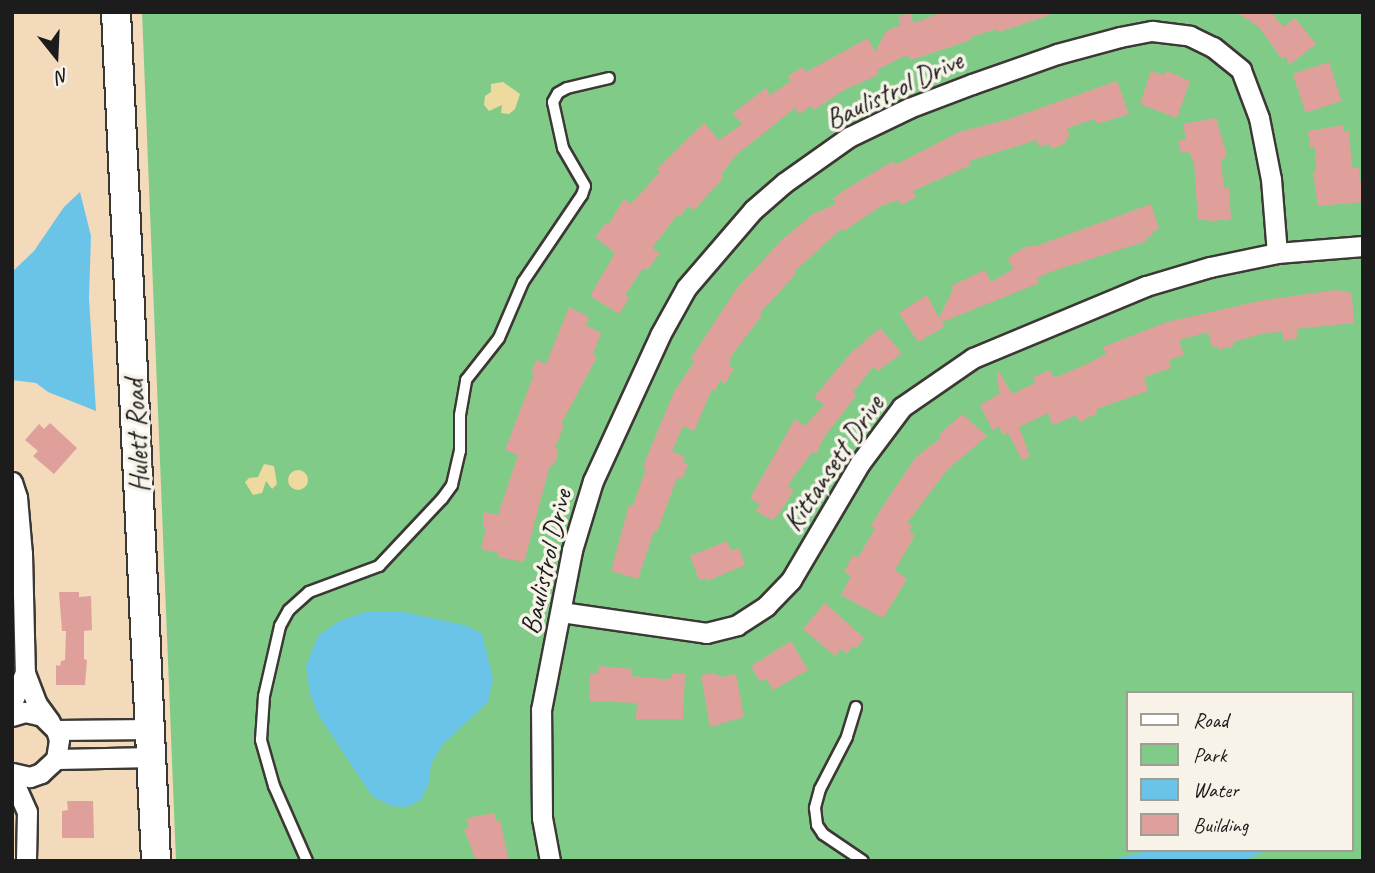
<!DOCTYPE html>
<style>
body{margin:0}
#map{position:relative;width:1375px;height:873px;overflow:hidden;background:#f2daba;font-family:Caveat,sans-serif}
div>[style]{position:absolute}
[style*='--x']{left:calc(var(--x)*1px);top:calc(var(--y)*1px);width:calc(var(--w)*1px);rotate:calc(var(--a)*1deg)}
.green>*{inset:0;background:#81cb88}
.sand>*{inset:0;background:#eeda9e}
.round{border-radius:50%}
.water>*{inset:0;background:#6ac4e8}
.building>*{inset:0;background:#dfa09c;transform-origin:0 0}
.roads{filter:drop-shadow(2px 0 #3c3834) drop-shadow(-2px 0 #3c3834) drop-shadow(0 2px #3c3834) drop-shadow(0 -2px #3c3834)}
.lane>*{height:10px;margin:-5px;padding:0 5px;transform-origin:5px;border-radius:5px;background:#fff}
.street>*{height:19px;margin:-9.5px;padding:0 9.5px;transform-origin:9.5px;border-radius:9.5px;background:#fff}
.secondary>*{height:28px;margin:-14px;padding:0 14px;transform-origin:14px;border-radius:14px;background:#fff}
span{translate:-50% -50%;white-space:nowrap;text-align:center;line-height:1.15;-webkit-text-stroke:7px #f7f3e8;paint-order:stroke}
.street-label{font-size:28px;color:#1c1c1c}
.frame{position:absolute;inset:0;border:14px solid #1c1c1c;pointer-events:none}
.legend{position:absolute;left:1126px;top:691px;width:228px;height:161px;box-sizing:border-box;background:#f7f3e8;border:2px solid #9f9d96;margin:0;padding:9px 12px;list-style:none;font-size:21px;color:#1c1c1c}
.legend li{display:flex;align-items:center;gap:14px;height:35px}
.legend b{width:35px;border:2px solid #9f9d96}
.north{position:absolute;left:21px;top:21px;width:70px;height:70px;-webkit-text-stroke:5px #f7f3e8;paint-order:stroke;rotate:162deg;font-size:19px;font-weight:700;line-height:28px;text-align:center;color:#1c1c1c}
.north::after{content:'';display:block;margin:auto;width:24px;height:32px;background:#1c1c1c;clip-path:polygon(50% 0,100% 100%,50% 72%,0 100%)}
</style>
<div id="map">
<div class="green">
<div style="clip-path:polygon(evenodd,142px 12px,1363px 12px,1363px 861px,176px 861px,142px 12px,1128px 693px,1352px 693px,1352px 850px,1128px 850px,1128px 693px)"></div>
</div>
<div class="sand">
<div style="clip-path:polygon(503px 82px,520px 94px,515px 109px,509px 114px,501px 113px,502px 105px,489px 111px,484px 105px,485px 96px,491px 92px,491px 84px)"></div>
<div style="clip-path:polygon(264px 464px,274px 466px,277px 484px,272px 489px,266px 481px,262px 493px,253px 495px,245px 482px,249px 478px,258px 477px)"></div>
<div class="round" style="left:288px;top:470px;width:20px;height:20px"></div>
</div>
<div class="water">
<div style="clip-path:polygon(80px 192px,91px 236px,89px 298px,96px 411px,48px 392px,36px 383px,12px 380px,12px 272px,34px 251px,64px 207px)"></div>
<div style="clip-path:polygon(399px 611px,468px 626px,482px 634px,493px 678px,488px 702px,442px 745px,431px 764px,429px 783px,421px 800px,406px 807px,391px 806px,372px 796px,319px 716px,310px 694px,306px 666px,318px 636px,339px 621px,366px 612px)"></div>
<div style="clip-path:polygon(1151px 850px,1267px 850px,1243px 861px,1108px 861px)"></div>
</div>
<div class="building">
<div style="clip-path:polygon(943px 12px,1050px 12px,1050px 15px,999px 32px,997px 29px,970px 37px,971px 40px,911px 60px,909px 56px,902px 57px,877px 70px,878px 75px,844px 90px,814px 110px,811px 106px,799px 114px,795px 108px,735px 156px,721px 175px,723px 178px,694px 210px,688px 206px,679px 217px,677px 215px,652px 248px,660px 253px,647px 270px,643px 268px,625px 295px,629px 298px,619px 314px,590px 296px,615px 253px,595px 237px,606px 223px,608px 225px,624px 199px,631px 204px,660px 172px,657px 169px,704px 123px,719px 140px,742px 124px,733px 113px,766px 88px,770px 95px,791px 81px,788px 76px,803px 67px,806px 72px,868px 38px,875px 52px,886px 31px,901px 25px,898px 17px,910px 13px,914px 23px)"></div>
<div style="clip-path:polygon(1236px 12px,1271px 12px,1283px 27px,1295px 18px,1316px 44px,1289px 65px,1286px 56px,1282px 59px,1259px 27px)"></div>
<div style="left:1329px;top:62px;width:41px;height:38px;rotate:72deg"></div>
<div style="clip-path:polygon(1151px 71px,1164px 75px,1167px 71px,1190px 81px,1177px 118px,1140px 104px)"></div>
<div style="clip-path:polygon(1117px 81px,1129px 114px,1097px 124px,1095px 119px,1067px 128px,1070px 137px,1065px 139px,1066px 143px,1051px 149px,1049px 144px,1039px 147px,1037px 140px,969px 161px,971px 165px,913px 191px,916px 197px,901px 205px,898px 200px,881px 206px,844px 231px,842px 228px,794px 272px,796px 274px,760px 313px,762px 315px,729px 359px,731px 360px,729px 366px,734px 368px,725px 384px,720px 380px,715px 391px,712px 389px,694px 431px,683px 426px,672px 451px,685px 457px,683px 463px,688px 464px,682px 479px,677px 478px,657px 532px,654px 531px,638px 579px,611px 571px,629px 505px,633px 506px,646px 468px,643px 466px,674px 392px,694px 362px,691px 358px,737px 288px,782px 240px,813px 214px,836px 204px,833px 199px,843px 191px,893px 161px,895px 165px,959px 132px,1009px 119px)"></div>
<div style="clip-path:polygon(1216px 118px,1227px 156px,1221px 161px,1224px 188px,1229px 188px,1231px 219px,1213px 221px,1198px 219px,1194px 163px,1189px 152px,1181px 153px,1178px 141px,1186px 139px,1183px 124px)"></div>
<div style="clip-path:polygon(1344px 125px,1344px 131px,1349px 131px,1352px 168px,1359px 168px,1363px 202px,1318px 206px,1313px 172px,1316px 172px,1315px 147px,1310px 147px,1308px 131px)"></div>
<div style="clip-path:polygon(1151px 204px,1159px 229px,1151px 232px,1153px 235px,1146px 238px,1147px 241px,1050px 272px,1037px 278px,1039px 283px,942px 322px,944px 327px,918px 342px,899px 313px,927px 295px,939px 318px,953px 289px,951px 286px,985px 270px,991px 282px,1013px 269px,1008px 258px,1025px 247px,1039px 245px)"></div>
<div style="clip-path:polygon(1336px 290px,1350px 292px,1352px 296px,1354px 323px,1296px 329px,1298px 338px,1284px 341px,1282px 332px,1265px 333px,1233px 342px,1234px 346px,1218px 350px,1217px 346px,1212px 347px,1208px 332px,1179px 340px,1184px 355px,1169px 360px,1171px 368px,1144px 377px,1148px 391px,1096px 409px,1098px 413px,1079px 422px,1076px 415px,1053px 425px,1048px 413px,1019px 427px,1030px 456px,1022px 460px,1008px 433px,1003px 435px,999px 426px,993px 431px,980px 405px,999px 394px,997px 369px,1012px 394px,1035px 383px,1033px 377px,1050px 370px,1054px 378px,1087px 364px,1106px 354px,1103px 347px,1167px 322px,1264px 300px)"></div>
<div style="clip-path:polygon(569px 307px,589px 317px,586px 325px,601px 333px,593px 354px,597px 357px,561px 424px,564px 425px,555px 448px,558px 449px,558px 454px,553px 466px,550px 465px,524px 562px,498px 557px,499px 553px,481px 549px,486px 528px,483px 527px,483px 512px,498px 515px,518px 455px,505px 450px,534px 374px,531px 374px,536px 360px,546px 364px)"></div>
<div style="clip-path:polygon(880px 328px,902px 353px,878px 371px,873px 367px,853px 392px,856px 396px,824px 437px,816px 454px,812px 452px,790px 482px,788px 487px,794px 490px,778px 515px,772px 520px,756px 511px,760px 504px,750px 498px,795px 419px,805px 426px,824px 405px,814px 397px,850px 354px)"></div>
<div style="clip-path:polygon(962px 414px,987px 436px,947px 470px,907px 523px,912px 526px,909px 532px,915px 535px,895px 570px,907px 579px,883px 618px,841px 595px,851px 576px,844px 572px,853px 555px,858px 558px,875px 528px,871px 526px,881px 509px,916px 457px,941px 438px,939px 435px)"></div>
<div style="clip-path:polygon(50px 423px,77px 448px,54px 474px,33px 456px,38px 451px,25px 440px,39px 424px,44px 429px)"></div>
<div style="clip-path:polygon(727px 541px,731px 551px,739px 548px,745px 565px,707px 581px,706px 578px,699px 580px,690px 556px)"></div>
<div style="clip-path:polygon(59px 592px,79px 592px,79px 597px,91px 596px,92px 630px,84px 631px,84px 659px,87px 660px,85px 685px,56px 685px,56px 665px,60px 666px,61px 661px,65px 660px,66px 631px,62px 631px)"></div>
<div style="clip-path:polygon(825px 603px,864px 638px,856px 648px,853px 646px,847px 653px,841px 649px,835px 656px,803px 629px)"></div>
<div style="clip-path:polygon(791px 641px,808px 670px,773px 690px,766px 678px,760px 682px,751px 666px)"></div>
<div style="clip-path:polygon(599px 666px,632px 669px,631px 676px,664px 679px,672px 678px,672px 673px,685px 674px,683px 719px,636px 719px,637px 703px,589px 701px,590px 674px,598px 674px)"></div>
<div style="clip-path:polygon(714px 673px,722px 677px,736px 674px,744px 717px,710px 727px,701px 675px)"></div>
<div style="clip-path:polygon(67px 801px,93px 801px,94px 838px,62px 838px,62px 811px,68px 810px)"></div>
<div style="clip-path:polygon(494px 813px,496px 821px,500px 820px,509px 861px,476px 861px,464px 829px,469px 827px,467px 818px)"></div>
</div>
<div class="roads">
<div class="lane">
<div style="--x:856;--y:707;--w:31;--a:107"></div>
<div style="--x:847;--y:737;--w:59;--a:117.4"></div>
<div style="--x:820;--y:789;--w:20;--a:105"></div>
<div style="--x:815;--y:808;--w:17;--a:83"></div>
<div style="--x:817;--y:825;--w:11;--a:56"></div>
<div style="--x:823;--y:834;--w:48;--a:34"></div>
<div style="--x:307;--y:861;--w:82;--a:-113.7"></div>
<div style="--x:274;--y:786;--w:48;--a:-105.8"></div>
<div style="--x:261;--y:740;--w:44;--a:-86.1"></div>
<div style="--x:264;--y:696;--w:72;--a:-77.1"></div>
<div style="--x:280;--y:626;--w:18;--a:-61"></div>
<div style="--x:289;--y:610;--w:27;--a:-42"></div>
<div style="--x:309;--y:592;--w:75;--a:-20.4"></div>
<div style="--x:379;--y:566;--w:92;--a:-46.8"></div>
<div style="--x:442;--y:499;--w:17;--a:-54"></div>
<div style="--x:452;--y:485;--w:35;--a:-77"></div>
<div style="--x:460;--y:451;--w:36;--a:-90"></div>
<div style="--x:460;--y:415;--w:36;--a:-80"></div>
<div style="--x:466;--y:380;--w:53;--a:-51.8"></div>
<div style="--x:499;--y:338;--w:61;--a:-66.8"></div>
<div style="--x:523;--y:282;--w:105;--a:-55.9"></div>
<div style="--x:582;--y:195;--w:9;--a:-72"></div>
<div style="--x:585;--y:186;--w:44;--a:-120.1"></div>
<div style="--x:563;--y:148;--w:47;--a:-102.3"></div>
<div style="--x:553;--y:102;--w:10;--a:-61"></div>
<div style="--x:558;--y:93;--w:10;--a:-29"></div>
<div style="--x:567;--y:88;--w:43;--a:-13.4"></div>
</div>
<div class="street">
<div style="--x:12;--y:482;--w:16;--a:72"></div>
<div style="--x:17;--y:497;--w:57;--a:85"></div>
<div style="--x:22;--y:554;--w:119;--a:88.6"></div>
<div style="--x:25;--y:673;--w:33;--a:69"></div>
<div style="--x:37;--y:704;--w:22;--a:54"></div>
<div style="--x:561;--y:612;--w:147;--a:8.2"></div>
<div style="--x:706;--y:633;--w:32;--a:-14"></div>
<div style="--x:737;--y:625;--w:35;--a:-33"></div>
<div style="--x:766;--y:606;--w:36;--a:-46"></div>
<div style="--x:791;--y:580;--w:136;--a:-59.5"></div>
<div style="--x:860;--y:463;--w:70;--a:-53.1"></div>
<div style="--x:902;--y:407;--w:86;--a:-34.6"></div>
<div style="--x:973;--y:358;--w:187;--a:-22.6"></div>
<div style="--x:1146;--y:286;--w:67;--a:-16.5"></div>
<div style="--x:1210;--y:267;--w:68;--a:-11.8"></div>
<div style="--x:1277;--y:253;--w:86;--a:-4.7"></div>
<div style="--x:12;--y:703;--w:33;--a:-67"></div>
<div style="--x:12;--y:716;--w:14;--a:-17"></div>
<div style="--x:25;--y:712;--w:17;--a:13"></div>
<div style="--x:42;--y:716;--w:20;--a:45"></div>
<div style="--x:56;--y:730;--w:10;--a:73"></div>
<div style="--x:59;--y:740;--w:19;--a:99"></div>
<div style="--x:56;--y:759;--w:21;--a:137"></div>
<div style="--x:41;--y:773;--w:12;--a:160"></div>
<div style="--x:30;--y:777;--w:18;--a:-167"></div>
<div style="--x:56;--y:730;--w:96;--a:-0.6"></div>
<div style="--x:56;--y:759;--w:98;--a:-1.2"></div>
<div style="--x:12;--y:778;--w:37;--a:66"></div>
<div style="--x:27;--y:812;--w:49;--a:91.2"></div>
<div style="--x:550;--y:861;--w:44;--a:-100.5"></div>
<div style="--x:542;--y:818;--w:108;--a:-90.5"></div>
<div style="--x:541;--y:710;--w:163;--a:-79"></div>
<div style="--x:572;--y:550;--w:72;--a:-73.1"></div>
<div style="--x:593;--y:481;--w:161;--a:-65.3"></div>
<div style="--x:660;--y:335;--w:54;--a:-61"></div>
<div style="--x:686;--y:288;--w:103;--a:-49.3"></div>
<div style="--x:753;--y:210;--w:41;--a:-41.1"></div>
<div style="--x:784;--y:183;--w:80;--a:-35.3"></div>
<div style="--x:849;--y:137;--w:67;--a:-25.8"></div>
<div style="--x:909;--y:108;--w:67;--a:-20.9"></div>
<div style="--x:972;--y:84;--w:90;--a:-19.4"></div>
<div style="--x:1057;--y:54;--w:65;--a:-15.1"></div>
<div style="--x:1120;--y:37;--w:33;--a:-11"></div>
<div style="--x:1152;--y:31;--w:38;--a:7"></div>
<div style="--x:1190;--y:36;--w:25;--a:26"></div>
<div style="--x:1213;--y:47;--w:36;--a:39"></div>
<div style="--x:1241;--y:70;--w:51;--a:69.4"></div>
<div style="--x:1259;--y:118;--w:62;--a:78.9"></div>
<div style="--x:1271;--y:179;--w:74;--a:85.4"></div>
</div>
<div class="secondary">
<div style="--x:116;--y:12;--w:850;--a:87.3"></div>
</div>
</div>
<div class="street-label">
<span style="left:894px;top:90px;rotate:-25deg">Baulistrol Drive</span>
<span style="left:137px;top:436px;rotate:-93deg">Hulett Road</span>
<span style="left:833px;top:463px;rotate:-56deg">Kittansett Drive</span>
<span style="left:546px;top:562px;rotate:-77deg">Baulistrol Drive</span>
</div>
<div class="frame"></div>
<ul class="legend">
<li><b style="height:9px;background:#fff"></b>Road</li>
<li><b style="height:19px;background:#81cb88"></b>Park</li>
<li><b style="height:19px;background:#6ac4e8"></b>Water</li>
<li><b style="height:19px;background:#dfa09c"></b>Building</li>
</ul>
<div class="north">N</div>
</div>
